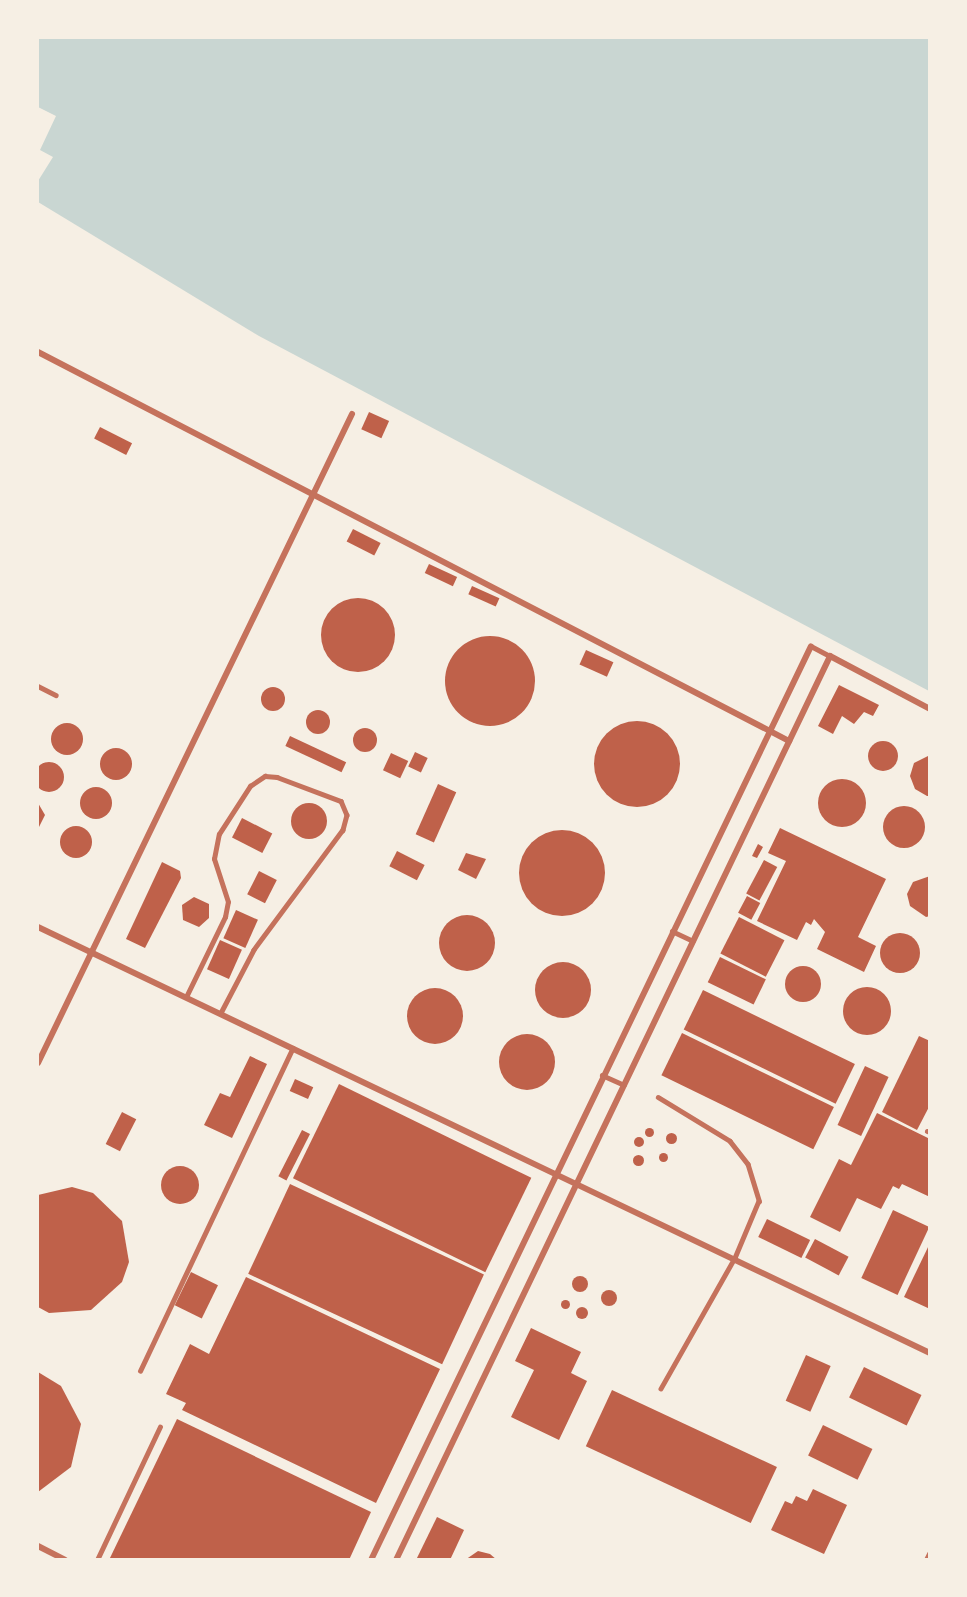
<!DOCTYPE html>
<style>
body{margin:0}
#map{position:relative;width:967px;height:1597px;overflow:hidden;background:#f6efe4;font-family:Bitter,serif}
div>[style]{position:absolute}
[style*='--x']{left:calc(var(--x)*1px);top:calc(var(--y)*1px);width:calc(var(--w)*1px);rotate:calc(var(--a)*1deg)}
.water>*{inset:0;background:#c9d6d2}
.pier>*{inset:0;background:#f6efe4}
.building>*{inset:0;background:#bf614a;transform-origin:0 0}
.round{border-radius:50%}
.service>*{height:4.5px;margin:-2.25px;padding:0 2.25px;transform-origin:2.25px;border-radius:2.25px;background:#c5725c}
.minor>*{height:6px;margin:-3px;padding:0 3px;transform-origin:3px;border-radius:3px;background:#c5725c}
span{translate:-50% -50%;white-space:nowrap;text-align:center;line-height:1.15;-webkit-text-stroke:5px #f6efe4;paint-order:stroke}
.frame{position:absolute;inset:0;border:39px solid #f6efe4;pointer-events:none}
</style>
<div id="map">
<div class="water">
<div style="clip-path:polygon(38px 38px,929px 38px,929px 691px,259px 336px,38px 202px)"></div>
</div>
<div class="pier">
<div style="clip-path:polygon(38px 107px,56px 116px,40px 150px,53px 157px,38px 181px)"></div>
</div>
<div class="building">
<div style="left:369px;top:412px;width:22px;height:19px;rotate:24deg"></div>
<div style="left:100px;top:427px;width:36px;height:13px;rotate:27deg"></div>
<div style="left:353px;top:529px;width:31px;height:14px;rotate:27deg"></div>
<div style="left:429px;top:564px;width:31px;height:10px;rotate:25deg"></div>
<div style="left:472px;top:586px;width:30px;height:9px;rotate:24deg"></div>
<div class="round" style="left:321px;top:598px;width:74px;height:74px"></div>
<div class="round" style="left:445px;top:636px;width:90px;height:90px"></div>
<div style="left:586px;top:650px;width:30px;height:16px;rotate:24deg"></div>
<div style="clip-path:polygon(839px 685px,879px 705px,873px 716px,864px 712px,854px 724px,842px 716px,833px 734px,818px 726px)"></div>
<div class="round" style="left:261px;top:687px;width:24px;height:24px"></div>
<div class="round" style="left:306px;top:710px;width:24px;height:24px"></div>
<div class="round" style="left:594px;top:721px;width:86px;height:86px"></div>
<div class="round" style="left:51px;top:723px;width:32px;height:32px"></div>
<div class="round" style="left:353px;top:728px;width:24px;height:24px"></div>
<div style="left:290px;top:736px;width:62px;height:11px;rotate:25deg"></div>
<div class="round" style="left:868px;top:741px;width:30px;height:30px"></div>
<div class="round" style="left:100px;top:748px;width:32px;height:32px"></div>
<div style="left:415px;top:752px;width:14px;height:16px;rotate:25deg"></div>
<div style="left:391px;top:753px;width:19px;height:19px;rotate:25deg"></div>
<div style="clip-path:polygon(930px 755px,930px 796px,927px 796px,915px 789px,910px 776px,914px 763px)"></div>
<div class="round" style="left:34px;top:762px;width:30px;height:30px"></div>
<div class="round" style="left:818px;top:779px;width:48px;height:48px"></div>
<div style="left:438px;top:784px;width:20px;height:55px;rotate:24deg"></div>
<div class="round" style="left:80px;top:787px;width:32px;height:32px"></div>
<div class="round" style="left:291px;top:803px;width:36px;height:36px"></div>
<div style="clip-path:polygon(38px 803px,45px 815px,38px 829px)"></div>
<div class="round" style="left:883px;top:806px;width:42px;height:42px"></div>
<div style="left:242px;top:818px;width:34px;height:22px;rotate:27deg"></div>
<div class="round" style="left:60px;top:826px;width:32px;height:32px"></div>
<div style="clip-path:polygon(780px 828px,886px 879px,858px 937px,876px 946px,864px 972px,817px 949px,825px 932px,814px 919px,811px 925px,806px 922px,797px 940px,757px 921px,786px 861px,768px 853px)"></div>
<div class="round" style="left:519px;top:830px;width:86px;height:86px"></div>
<div style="clip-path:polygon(758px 844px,763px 847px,757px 858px,752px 856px)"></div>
<div style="left:397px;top:851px;width:31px;height:17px;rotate:27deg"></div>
<div style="clip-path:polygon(466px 853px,486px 859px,476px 879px,458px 870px)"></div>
<div style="left:764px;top:860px;width:15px;height:38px;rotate:28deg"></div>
<div style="clip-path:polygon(162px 862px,180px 871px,181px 878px,145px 948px,126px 939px)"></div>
<div style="left:259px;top:871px;width:20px;height:26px;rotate:27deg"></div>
<div style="clip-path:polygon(930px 876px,930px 916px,926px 917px,910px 906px,907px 894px,913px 882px)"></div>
<div style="left:747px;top:896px;width:15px;height:19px;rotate:28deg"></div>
<div style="clip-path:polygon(194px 897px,209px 904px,209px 918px,199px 927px,183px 920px,182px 905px)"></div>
<div style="left:236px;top:910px;width:24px;height:31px;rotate:24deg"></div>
<div class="round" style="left:439px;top:915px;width:56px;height:56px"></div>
<div style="left:739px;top:917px;width:51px;height:41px;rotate:27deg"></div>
<div class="round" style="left:880px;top:933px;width:40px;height:40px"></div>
<div style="left:220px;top:940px;width:24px;height:32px;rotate:24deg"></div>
<div style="left:720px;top:957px;width:51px;height:28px;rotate:26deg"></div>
<div class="round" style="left:535px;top:962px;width:56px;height:56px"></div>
<div class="round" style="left:785px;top:966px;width:36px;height:36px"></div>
<div class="round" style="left:843px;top:987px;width:48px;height:48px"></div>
<div class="round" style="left:407px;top:988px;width:56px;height:56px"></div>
<div style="left:703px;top:990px;width:169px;height:44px;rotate:26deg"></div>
<div style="left:682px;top:1033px;width:169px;height:47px;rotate:26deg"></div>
<div class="round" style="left:499px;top:1034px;width:56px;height:56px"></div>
<div style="clip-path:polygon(919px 1036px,930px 1041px,930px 1105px,917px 1130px,882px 1112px)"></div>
<div style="clip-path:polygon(250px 1056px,267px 1064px,232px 1138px,204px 1125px,220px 1093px,230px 1097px)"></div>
<div style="left:865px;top:1066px;width:26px;height:65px;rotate:25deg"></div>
<div style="left:295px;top:1079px;width:20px;height:13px;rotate:24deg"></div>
<div style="left:339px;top:1084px;width:214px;height:105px;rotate:26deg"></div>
<div style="left:122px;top:1112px;width:16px;height:36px;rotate:27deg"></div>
<div style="clip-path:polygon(877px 1113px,930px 1139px,930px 1197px,902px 1184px,899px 1189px,893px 1186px,881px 1209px,857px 1198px,840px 1232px,810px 1217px,839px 1159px,851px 1165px)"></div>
<div class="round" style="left:644.5px;top:1127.5px;width:9px;height:9px"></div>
<div style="left:302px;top:1130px;width:9px;height:52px;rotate:27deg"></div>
<div class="round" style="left:665.5px;top:1132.5px;width:11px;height:11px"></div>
<div class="round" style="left:634px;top:1137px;width:10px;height:10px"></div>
<div class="round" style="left:658.5px;top:1152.5px;width:9px;height:9px"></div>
<div class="round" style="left:632.5px;top:1154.5px;width:11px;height:11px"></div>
<div class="round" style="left:161px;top:1166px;width:38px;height:38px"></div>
<div style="left:290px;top:1184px;width:214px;height:99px;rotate:25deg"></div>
<div style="clip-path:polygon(72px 1187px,93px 1193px,122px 1221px,129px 1262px,122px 1282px,91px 1310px,49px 1313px,38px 1307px,38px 1195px)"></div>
<div style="left:893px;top:1210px;width:40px;height:75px;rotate:25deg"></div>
<div style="left:767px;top:1219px;width:48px;height:20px;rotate:26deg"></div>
<div style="left:815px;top:1239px;width:38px;height:21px;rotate:28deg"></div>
<div style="clip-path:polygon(930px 1243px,930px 1309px,904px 1297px)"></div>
<div style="left:191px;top:1272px;width:30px;height:37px;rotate:26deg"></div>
<div class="round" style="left:572px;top:1276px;width:16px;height:16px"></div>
<div style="clip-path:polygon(246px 1277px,440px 1369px,376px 1503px,182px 1410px,186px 1403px,166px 1394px,190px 1344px,209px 1354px)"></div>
<div class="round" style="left:601px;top:1290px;width:16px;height:16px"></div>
<div class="round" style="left:560.5px;top:1299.5px;width:9px;height:9px"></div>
<div class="round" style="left:576px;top:1307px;width:12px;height:12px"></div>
<div style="clip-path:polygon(531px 1328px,581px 1352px,571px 1373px,587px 1381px,559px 1440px,511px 1417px,534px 1370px,515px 1361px)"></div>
<div style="left:806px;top:1355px;width:27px;height:50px;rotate:24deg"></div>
<div style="left:864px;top:1367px;width:64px;height:34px;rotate:26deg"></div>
<div style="clip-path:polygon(38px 1372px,61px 1386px,81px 1424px,71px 1467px,38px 1492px)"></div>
<div style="left:612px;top:1390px;width:182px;height:62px;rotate:25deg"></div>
<div style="clip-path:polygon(177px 1419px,371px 1512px,349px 1560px,109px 1560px)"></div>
<div style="left:823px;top:1425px;width:55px;height:34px;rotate:26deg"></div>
<div style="clip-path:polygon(813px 1489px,847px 1505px,824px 1554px,771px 1530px,785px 1501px,792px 1504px,796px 1496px,807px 1501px)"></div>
<div style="clip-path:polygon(437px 1517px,464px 1530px,450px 1560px,416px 1560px)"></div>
<div style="clip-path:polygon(478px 1551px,490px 1554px,497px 1560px,465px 1560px)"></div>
</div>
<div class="service">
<div style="--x:811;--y:646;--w:21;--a:28"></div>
<div style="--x:38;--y:686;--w:20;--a:27"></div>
<div style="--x:672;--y:931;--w:23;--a:25"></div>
<div style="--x:186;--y:997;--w:89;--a:-64"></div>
<div style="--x:225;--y:917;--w:15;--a:-79"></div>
<div style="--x:228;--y:902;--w:45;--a:-108"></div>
<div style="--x:214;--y:859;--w:25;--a:-79"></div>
<div style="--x:219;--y:834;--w:57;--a:-57.1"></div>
<div style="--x:250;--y:786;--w:18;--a:-34"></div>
<div style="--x:265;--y:776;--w:12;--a:5"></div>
<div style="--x:277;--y:777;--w:68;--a:20.6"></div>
<div style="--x:341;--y:801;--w:15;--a:67"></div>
<div style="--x:347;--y:815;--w:16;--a:105"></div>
<div style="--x:343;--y:830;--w:149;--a:126.6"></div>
<div style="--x:254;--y:950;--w:71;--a:117.6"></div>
<div style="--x:602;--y:1075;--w:24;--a:24"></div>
<div style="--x:658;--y:1097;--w:84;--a:31.4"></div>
<div style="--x:730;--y:1141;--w:29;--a:52"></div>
<div style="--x:748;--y:1164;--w:39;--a:73"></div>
<div style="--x:759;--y:1201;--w:62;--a:112.8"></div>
<div style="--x:735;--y:1258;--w:150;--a:119.5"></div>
<div style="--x:927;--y:1131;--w:3;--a:18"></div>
<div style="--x:140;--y:1371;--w:357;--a:-64.7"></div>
<div style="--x:97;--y:1560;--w:147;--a:-64.7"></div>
</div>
<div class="minor">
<div style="--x:38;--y:352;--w:846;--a:27.38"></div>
<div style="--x:38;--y:927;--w:989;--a:25.53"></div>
<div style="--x:38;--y:1063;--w:721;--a:-64.18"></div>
<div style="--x:38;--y:1546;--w:30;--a:27"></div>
<div style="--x:371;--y:1560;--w:1014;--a:-64.29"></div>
<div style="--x:396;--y:1560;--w:1003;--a:-64.35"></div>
<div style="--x:830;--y:656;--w:113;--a:27.9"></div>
<div style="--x:927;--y:1560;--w:7;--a:-63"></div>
</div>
<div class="frame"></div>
</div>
